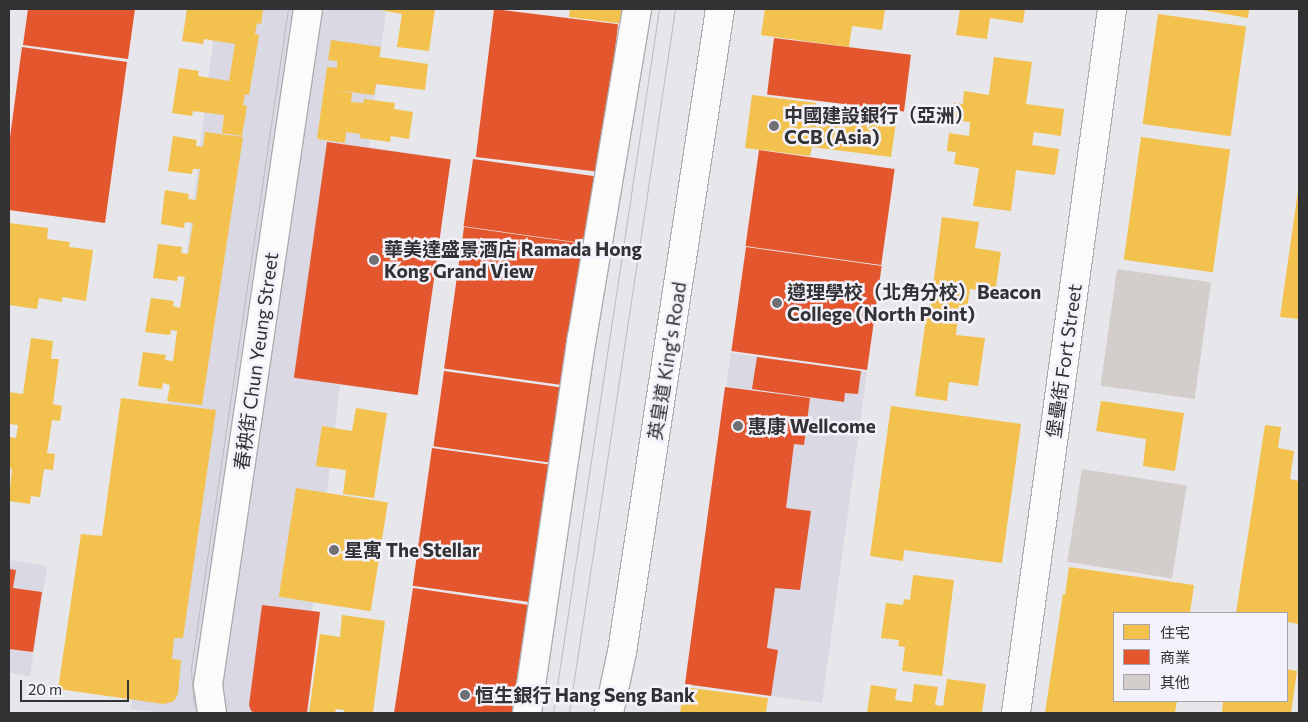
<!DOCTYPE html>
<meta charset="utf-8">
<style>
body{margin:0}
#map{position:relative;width:1308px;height:722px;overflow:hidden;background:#e7e6ea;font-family:Commissioner,"Noto Sans TC",sans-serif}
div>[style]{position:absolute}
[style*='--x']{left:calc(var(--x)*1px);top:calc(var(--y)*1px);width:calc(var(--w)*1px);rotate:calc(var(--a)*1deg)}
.built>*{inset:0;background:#dad8e2}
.homes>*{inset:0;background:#f2c14e;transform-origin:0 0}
.shops>*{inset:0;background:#e4572e;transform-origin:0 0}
.building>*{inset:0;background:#d3cecc;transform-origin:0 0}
.roads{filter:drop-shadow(1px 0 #adacb0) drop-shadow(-1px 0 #adacb0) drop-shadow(0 1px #adacb0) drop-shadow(0 -1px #adacb0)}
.street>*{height:28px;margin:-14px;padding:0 14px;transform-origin:14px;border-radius:14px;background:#fbfbfc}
.secondary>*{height:28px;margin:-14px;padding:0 14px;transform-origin:14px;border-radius:14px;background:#fbfbfc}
.tram>*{height:1px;margin:-0.5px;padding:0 0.5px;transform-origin:0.5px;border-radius:0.5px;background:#bcbcbe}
.dots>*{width:14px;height:14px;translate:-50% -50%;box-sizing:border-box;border:2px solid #f3f1f9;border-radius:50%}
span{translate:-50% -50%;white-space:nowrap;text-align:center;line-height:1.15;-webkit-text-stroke:5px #f3f1f9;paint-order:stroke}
.poi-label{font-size:19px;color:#323134;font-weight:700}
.left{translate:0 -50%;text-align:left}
.street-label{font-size:19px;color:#323134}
.frame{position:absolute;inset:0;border:10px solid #323134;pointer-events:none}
.legend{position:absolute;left:1113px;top:612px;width:175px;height:90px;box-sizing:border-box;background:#f3f1f9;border:1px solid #a6a4aa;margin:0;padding:6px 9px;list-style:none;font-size:15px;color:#323134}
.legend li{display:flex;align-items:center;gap:10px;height:25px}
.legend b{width:25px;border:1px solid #a6a4aa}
.scale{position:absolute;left:20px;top:680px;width:109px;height:22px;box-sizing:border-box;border:2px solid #323134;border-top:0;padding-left:6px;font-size:15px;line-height:18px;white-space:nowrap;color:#323134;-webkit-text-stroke:4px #f3f1f9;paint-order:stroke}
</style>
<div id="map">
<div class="built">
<div style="clip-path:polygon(217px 9px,386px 9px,369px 147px,451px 159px,417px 395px,340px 385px,312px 611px,320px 612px,307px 713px,166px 713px,131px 709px)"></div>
<div style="clip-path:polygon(731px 353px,867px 372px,822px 703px,685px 684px,725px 387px,813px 398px,726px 386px)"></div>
<div style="clip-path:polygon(9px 560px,47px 566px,30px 676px,9px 673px)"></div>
</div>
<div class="homes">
<div style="clip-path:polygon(187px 9px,263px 9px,261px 24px,257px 23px,255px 34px,259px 35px,249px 95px,245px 94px,243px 105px,247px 106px,242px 136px,222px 133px,224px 115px,193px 111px,192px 116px,172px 113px,179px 68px,199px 71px,198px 76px,229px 81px,235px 44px,204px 39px,203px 44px,182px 41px)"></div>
<div style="clip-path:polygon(375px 9px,435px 9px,429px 51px,397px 47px,402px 14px)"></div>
<div style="clip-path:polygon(570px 9px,634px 9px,632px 25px,569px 17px)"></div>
<div style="clip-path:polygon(765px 9px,885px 9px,882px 30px,852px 26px,849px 47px,761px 35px)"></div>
<div style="clip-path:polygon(960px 9px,1025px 9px,1023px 23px,990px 18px,987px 39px,956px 35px)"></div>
<div style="clip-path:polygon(1197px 9px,1249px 9px,1248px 18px)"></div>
<div style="left:1158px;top:14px;width:89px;height:111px;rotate:8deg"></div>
<div style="clip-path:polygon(331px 40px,381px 47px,379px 57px,428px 64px,425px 90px,376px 84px,374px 95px,334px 90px,352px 93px,351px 102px,363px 103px,364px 99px,395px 103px,394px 109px,413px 112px,409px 139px,391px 136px,390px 142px,360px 138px,360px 134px,346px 132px,345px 143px,317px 139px,327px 67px,337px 68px,337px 61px,328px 60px)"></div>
<div style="clip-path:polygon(994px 57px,1032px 62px,1026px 104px,1064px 109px,1061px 136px,1034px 132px,1032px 145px,1059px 149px,1055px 175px,1016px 170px,1011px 211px,973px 206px,979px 168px,954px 164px,956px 152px,947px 151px,949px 133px,969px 136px,970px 122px,951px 120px,954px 103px,963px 104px,964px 91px,989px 95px)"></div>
<div style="clip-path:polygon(64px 84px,97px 88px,94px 114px,97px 114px,91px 162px,87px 161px,84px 187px,51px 183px,54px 161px,24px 156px,28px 132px,42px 134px,43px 129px,29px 127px,32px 102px,61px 106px)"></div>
<div style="clip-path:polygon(752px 95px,816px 103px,815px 112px,896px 122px,891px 157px,812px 147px,810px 156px,745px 148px)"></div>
<div style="clip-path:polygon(205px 132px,243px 137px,202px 405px,167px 401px,170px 385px,163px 383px,162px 389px,138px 386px,143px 352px,166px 355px,165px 360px,173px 361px,177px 331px,171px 330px,170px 335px,145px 332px,151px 298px,174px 301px,173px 306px,180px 308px,185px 277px,178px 276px,177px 281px,153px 278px,158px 244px,182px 247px,181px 253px,188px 254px,193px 223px,185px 222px,184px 228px,161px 224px,165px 190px,189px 194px,188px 199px,196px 200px,200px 169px,193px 169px,192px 174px,168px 171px,173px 136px,197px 140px,196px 146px,203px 147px)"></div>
<div style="left:1141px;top:137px;width:90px;height:124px;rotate:8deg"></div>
<div style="clip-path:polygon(785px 159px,812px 163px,810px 176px,826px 178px,827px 165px,854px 169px,842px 254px,816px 250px,817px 237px,802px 236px,800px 248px,774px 244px)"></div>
<div style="clip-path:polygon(514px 165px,546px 170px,543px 191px,570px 194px,567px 215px,541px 212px,537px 236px,504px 232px)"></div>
<div style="clip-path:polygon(1298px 191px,1299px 191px,1299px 319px,1280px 317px)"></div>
<div style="clip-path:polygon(942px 217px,979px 222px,975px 248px,1001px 252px,995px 292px,970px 289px,966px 314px,930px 309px)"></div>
<div style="clip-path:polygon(9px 223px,48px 228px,47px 239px,70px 242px,69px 247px,93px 250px,86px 301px,62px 297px,62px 302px,39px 298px,37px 309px,9px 305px)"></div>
<div style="clip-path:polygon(502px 248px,537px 253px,533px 277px,575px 283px,571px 309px,546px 305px,544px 320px,569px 323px,565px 349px,524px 343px,521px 364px,486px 359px)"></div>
<div style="clip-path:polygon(927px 312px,958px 316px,956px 335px,985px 338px,978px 386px,949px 382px,947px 401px,915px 396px)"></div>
<div style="clip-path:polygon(31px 338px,53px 341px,51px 359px,59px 359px,53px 404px,62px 406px,60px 421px,52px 420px,47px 453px,55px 454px,53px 470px,44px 469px,40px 497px,31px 496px,30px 504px,9px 501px,12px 469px,9px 468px,9px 437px,16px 438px,18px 425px,9px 424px,9px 392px,23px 394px)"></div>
<div style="clip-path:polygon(121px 398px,216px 410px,183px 638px,174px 638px,172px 659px,181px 660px,178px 694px,174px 701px,164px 704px,58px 689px,81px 534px,102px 536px)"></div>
<div style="clip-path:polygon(1101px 401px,1184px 413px,1175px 471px,1143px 466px,1146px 439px,1096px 431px)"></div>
<div style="clip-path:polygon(891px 406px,1021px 424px,1002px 563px,904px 550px,903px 561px,870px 556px)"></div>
<div style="clip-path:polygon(356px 408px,387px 413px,374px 498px,343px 494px,346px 470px,316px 466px,322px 426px,352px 431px)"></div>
<div style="clip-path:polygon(1265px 425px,1281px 427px,1278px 448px,1294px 451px,1290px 479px,1299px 481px,1299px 624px,1287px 622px,1287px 613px,1236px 613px)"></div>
<div style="clip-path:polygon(469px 467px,504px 471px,500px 498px,508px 499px,509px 492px,539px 496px,536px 523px,521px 521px,519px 534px,533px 536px,530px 563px,500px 559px,502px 553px,493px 552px,489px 579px,455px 574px)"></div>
<div style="left:296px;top:488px;width:93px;height:110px;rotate:9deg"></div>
<div style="clip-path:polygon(1069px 567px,1194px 585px,1190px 613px,1114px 613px,1114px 701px,1177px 701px,1175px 713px,1045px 713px,1063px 594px,1065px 595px)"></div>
<div style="clip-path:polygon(913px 575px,954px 580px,942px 676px,902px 671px,905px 647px,898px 646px,899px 640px,881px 638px,886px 603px,903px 605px,904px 599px,910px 600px)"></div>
<div style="clip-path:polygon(342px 615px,385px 621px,373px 713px,344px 713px,344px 710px,336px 709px,335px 713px,309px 713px,320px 634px,340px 637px)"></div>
<div style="clip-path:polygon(1287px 669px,1297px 671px,1291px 713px,1222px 713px,1223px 701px,1287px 701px)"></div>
<div style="clip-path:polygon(947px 679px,986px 684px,982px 713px,867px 713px,871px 685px,897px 689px,895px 700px,912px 702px,914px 684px,938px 687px,935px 705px,943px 706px)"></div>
<div style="clip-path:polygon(684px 687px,768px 698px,766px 713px,680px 713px)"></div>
</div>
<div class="shops">
<div style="clip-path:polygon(28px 9px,135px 9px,128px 59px,23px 45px)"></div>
<div style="left:494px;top:9px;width:125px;height:149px;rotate:7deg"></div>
<div style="left:774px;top:38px;width:138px;height:57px;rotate:7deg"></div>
<div style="clip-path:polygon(22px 47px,127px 62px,105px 223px,9px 210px,9px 145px)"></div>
<div style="left:327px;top:142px;width:125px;height:238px;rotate:8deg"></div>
<div style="left:759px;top:150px;width:137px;height:97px;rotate:8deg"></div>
<div style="left:473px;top:159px;width:125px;height:68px;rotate:8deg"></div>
<div style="left:464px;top:227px;width:124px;height:143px;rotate:8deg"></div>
<div style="left:746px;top:247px;width:137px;height:105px;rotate:8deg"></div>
<div style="clip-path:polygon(757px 357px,861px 371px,858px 394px,845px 393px,844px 402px,752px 389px)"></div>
<div style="left:444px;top:371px;width:122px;height:76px;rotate:8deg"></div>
<div style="clip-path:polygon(725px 387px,810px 398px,804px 445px,794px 444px,786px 508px,811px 511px,800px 590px,775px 588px,767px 648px,778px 650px,771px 696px,685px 684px)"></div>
<div style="left:432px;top:448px;width:125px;height:139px;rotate:8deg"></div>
<div style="clip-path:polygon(9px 569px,16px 570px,13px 588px,42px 592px,33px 652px,9px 649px)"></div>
<div style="clip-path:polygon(413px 588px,536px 606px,520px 713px,394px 713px)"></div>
<div style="clip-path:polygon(262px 605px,320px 612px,307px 713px,256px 713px,251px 711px,249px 705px)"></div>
</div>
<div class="building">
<div style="left:1117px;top:269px;width:95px;height:118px;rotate:8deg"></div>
<div style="left:1082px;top:469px;width:106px;height:94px;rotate:9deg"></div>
</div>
<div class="roads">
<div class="street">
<div style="--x:212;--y:713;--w:28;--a:-98"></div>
<div style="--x:208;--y:685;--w:683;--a:-81.59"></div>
<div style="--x:527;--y:713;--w:379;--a:-81.7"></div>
<div style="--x:582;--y:338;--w:334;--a:-80.5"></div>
<div style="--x:1016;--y:713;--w:711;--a:-82.23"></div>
</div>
<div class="secondary">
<div style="--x:609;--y:713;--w:62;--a:-78"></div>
<div style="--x:622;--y:652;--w:650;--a:-81.33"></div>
</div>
</div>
<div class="tram">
<div style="--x:197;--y:713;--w:16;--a:-105"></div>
<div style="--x:193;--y:698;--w:30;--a:-94"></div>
<div style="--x:191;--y:668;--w:666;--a:-81.63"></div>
<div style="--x:553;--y:713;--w:712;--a:-81.44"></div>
<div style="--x:569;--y:713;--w:712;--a:-81.44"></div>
</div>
<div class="dots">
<div style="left:774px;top:126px;background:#717074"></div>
<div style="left:374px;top:260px;background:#717074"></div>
<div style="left:777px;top:303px;background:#717074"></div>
<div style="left:738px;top:426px;background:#717074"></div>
<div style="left:334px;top:550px;background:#717074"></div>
<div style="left:465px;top:695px;background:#717074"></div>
</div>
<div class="poi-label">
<span class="left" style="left:784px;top:126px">中國建設銀行（亞洲）<br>CCB (Asia)</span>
<span class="left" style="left:384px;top:260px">華美達盛景酒店 Ramada Hong<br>Kong Grand View</span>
<span class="left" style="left:787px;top:303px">遵理學校（北角分校）Beacon<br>College (North Point)</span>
<span class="left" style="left:748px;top:426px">惠康 Wellcome</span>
<span class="left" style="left:344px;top:550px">星寓 The Stellar</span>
<span class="left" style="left:475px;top:695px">恒生銀行 Hang Seng Bank</span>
</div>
<div class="street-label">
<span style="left:256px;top:361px;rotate:-82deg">春秧街 Chun Yeung Street</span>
<span style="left:667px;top:361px;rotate:-81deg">英皇道 King's Road</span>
<span style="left:1064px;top:361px;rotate:-82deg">堡壘街 Fort Street</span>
</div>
<div class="frame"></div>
<ul class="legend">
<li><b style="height:14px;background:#f2c14e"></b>住宅</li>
<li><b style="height:14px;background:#e4572e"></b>商業</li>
<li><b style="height:14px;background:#d3cecc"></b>其他</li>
</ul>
<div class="scale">20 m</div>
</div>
